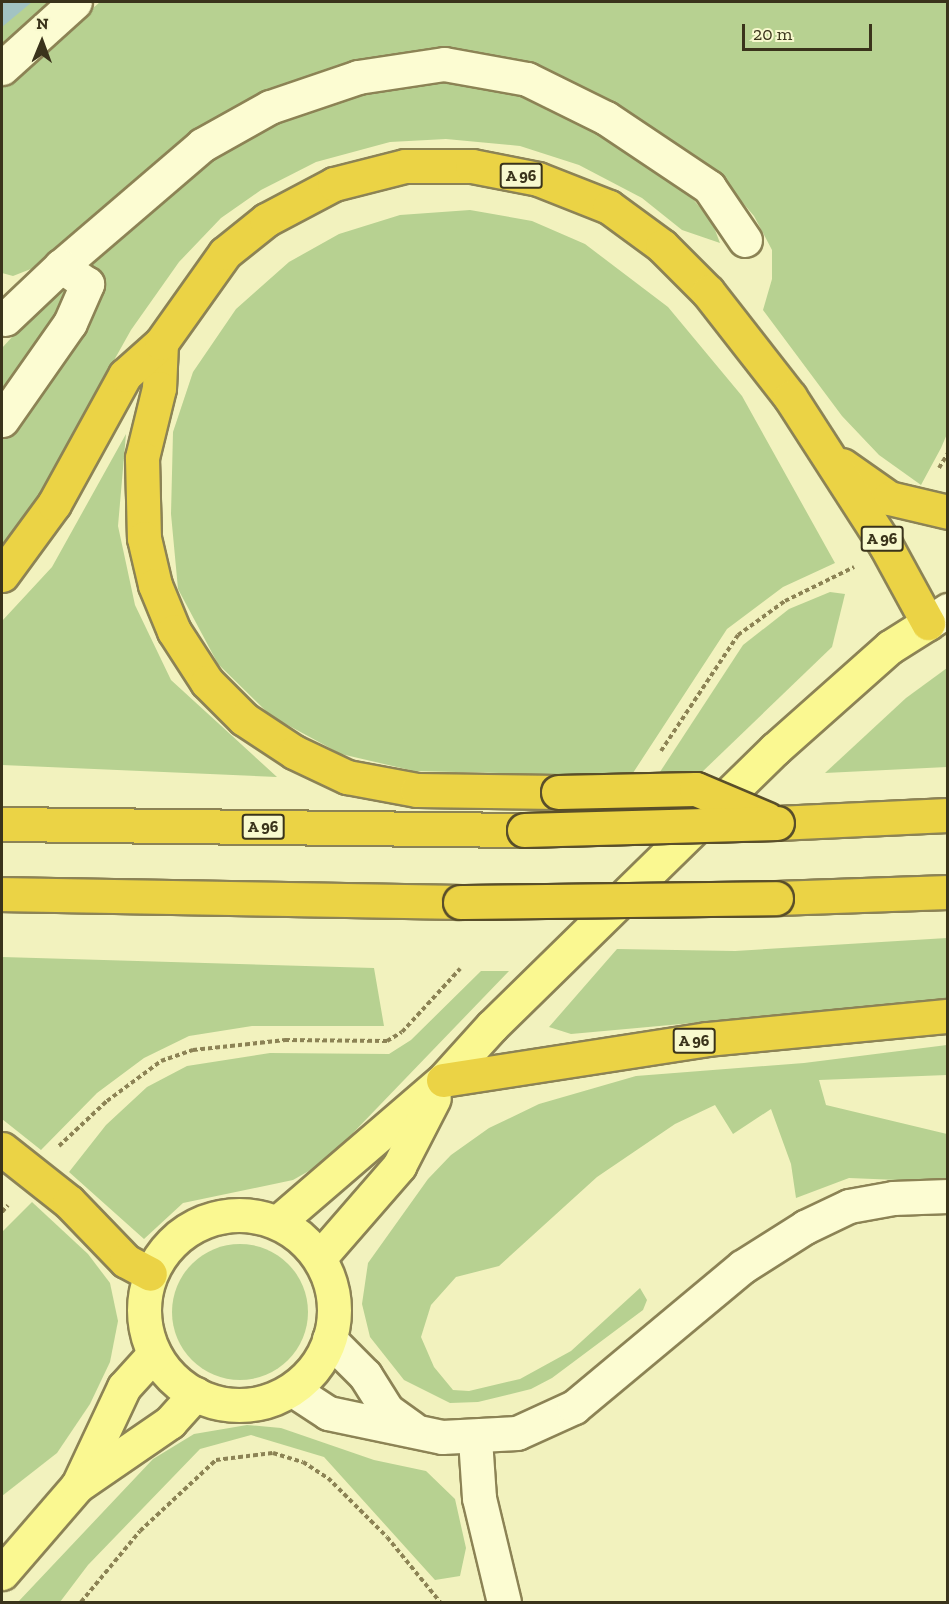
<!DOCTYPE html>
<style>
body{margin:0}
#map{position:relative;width:949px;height:1604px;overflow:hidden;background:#f2f2be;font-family:"Zilla Slab",serif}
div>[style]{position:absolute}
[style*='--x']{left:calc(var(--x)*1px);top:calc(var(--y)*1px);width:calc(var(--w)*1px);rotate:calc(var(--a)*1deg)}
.green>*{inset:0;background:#b7d191}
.round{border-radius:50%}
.water>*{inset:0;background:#a2c3c3}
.path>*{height:4px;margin-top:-2px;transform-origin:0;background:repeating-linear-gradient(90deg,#8c8355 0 4.5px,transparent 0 7.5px)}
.roads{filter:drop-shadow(2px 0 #8c8355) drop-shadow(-2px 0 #8c8355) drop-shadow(0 2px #8c8355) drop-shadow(0 -2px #8c8355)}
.minor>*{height:33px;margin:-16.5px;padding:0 16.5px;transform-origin:16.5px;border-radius:16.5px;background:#fcfcd2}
.major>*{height:33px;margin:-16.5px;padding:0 16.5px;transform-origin:16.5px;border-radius:16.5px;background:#faf891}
.major>.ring{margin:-16.5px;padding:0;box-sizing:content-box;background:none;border:33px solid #faf891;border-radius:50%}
.highway>*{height:33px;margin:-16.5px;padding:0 16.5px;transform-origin:16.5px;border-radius:16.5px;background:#ebd345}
.bridges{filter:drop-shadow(2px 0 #594e2a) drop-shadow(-2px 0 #594e2a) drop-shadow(0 2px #594e2a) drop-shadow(0 -2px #594e2a)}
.highway-bridge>*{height:33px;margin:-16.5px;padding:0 16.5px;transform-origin:16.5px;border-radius:16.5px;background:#ebd345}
span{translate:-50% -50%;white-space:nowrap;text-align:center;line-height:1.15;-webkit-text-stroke:4.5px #f8f9ce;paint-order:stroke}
.shield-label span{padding:2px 4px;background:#f8f9ce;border:2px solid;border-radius:4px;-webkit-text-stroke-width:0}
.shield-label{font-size:16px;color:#3a331b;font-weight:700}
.frame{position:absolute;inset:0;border:3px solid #3a331b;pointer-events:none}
.north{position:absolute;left:12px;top:12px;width:60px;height:60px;-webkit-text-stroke:4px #f8f9ce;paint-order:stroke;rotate:1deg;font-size:16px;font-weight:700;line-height:24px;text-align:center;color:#3a331b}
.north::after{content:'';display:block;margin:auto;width:21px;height:27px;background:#3a331b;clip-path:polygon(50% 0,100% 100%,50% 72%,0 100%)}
.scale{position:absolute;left:742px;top:24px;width:130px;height:27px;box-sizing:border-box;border:3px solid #3a331b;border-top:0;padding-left:8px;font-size:18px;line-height:21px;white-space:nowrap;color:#3a331b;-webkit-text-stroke:4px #f8f9ce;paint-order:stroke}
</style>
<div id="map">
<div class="green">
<div style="clip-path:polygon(2px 2px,56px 2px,2px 45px)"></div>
<div style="clip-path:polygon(100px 2px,947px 2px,947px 434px,941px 448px,921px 485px,879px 455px,842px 416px,763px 310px,772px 279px,772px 250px,754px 216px,730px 188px,446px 49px,351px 64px,214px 123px,160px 160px,41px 265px,13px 276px,2px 273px,2px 88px)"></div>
<div style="clip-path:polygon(454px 76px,516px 88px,569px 111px,688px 193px,712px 222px,720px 243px,682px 230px,642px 198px,579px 165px,520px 146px,446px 139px,390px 142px,316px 162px,261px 190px,221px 218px,179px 262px,131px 330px,38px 496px,2px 547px,2px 433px,90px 268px,93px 253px,213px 150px,336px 94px)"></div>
<div style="clip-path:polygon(470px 210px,532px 221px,585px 244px,668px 307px,742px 396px,835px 563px,783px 587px,727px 629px,631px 776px,414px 771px,341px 754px,271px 716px,218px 664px,178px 589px,171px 514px,173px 432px,193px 372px,236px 309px,289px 262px,339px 234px,400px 215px)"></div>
<div style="clip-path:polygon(55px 290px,66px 291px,67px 304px,2px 403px,2px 348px)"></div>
<div style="clip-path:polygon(126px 434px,118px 526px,135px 605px,171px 680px,277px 777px,2px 765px,2px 621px,52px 567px)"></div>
<div style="clip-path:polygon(830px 592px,845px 594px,832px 647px,700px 774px,658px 775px,743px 645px,789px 609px)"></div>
<div style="clip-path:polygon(947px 668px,947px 767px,825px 773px,906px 698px)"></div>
<div style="clip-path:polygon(947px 938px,947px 1000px,571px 1034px,549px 1027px,617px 949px,735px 951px)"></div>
<div style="clip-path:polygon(2px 957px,374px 968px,384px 1026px,252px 1026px,189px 1036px,144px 1058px,97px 1093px,41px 1150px,2px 1119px)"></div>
<div style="clip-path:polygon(481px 971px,509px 971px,352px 1134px,321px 1164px,293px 1180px,183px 1203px,144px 1239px,69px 1172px,106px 1125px,147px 1087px,187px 1066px,270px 1053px,389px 1054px,411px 1040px)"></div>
<div style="clip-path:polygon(947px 1045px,947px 1075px,819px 1080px,826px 1105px,947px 1134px,947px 1182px,849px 1178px,796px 1198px,791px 1164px,771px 1109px,733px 1134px,715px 1105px,675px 1124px,597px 1177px,499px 1266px,456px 1277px,431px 1305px,421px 1337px,434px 1367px,453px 1390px,469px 1391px,520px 1379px,571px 1351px,640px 1288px,647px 1300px,643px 1310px,552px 1378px,531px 1389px,478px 1402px,450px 1403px,404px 1380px,370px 1337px,362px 1304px,368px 1263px,428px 1179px,451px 1155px,489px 1128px,539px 1104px,636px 1076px,804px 1063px)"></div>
<div style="clip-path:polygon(32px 1202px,88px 1254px,110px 1283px,118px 1321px,110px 1362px,90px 1404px,57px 1453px,2px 1496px,2px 1232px)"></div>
<div class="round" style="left:172px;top:1244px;width:136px;height:136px"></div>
<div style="clip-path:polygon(247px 1425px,281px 1428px,374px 1460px,426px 1471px,455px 1499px,466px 1548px,460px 1576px,435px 1580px,324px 1457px,251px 1435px,200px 1449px,88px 1565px,60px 1602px,18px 1602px,153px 1459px,194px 1434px)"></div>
</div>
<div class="water">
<div style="clip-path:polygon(2px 2px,32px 2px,2px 27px)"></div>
</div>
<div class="path">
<div style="--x:939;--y:468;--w:17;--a:-59"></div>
<div style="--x:661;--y:751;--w:139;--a:-56.4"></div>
<div style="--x:738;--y:635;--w:58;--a:-35.9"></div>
<div style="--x:785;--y:601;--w:77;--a:-26.2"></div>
<div style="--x:59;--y:1146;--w:66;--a:-43.2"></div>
<div style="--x:107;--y:1101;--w:67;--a:-36.5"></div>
<div style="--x:161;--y:1061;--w:34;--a:-19"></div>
<div style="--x:193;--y:1050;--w:93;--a:-6.2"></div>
<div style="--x:285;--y:1040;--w:102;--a:0.6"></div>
<div style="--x:387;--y:1041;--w:17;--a:-31"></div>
<div style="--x:402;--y:1032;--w:86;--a:-47.4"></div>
<div style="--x:2;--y:1212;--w:9;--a:-49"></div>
<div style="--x:81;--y:1602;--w:92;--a:-50.3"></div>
<div style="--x:140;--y:1531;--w:104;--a:-43.1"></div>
<div style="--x:216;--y:1460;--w:57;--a:-7"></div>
<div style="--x:273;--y:1453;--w:31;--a:17"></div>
<div style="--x:303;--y:1462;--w:30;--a:33"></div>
<div style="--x:328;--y:1478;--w:83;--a:45"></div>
<div style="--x:387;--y:1537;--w:84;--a:50.8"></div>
</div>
<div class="roads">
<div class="minor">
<div style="--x:2;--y:68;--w:98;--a:-42.1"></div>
<div style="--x:61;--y:266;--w:186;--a:-40.6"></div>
<div style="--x:202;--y:145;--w:78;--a:-29.2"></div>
<div style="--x:270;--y:107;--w:93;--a:-18.8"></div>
<div style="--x:358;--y:77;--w:87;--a:-8.6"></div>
<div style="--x:444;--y:64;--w:84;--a:10.2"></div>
<div style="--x:527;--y:79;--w:88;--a:26.3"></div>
<div style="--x:606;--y:118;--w:124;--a:33.8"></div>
<div style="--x:709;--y:187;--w:64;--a:55.8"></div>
<div style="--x:2;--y:420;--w:118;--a:-55"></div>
<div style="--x:70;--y:323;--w:43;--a:-66.4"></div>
<div style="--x:87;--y:284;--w:32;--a:-145"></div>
<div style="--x:61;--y:266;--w:77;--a:136.6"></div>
<div style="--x:928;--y:623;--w:24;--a:-33"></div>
<div style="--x:329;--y:1339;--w:51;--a:45"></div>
<div style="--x:365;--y:1375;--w:41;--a:57.8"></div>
<div style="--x:387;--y:1410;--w:31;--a:36"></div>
<div style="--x:293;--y:1390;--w:42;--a:33.3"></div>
<div style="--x:328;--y:1413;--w:116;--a:11.9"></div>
<div style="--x:442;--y:1437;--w:75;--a:-3.1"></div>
<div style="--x:517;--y:1433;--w:63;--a:-24.5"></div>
<div style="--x:574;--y:1407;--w:219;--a:-39.8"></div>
<div style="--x:742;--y:1267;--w:75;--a:-32.4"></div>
<div style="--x:805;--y:1227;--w:49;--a:-25.5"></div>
<div style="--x:849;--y:1206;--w:45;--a:-10.3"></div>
<div style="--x:893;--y:1198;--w:55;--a:-2.1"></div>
<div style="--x:475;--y:1439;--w:59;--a:86.1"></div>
<div style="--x:479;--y:1498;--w:107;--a:76.5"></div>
</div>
<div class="major">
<div class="ring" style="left:144px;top:1215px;width:157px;height:157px"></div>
<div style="--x:278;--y:1222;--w:218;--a:-40.7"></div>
<div style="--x:443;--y:1080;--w:73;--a:-47.8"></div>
<div style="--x:492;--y:1026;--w:396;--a:-44.4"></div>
<div style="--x:775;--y:749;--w:154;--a:-41.6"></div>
<div style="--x:890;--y:647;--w:45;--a:-32.3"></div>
<div style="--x:320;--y:1257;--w:121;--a:-49"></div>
<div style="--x:399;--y:1166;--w:76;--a:-62.8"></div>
<div style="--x:78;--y:1485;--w:108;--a:-64.9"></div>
<div style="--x:124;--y:1387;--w:45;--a:-47.7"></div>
<div style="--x:2;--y:1573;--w:115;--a:-49.2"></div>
<div style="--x:77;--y:1486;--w:113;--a:-34.5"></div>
<div style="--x:170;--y:1422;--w:38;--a:-48"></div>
</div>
<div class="highway">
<div style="--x:161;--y:343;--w:45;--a:92.5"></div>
<div style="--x:159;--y:388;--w:72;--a:103.7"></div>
<div style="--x:142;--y:458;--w:80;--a:88.6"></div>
<div style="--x:144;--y:538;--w:48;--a:76.8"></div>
<div style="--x:155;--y:585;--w:50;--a:67.6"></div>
<div style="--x:174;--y:631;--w:61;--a:57.1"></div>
<div style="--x:207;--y:682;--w:52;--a:45"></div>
<div style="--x:244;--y:719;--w:60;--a:33.4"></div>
<div style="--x:294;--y:752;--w:59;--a:25.3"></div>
<div style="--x:347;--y:777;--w:71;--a:10.5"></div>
<div style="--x:417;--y:790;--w:141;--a:0.8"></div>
<div style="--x:842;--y:465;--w:57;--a:35.1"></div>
<div style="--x:889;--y:498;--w:61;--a:13.3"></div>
<div style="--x:2;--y:575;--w:88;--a:-53.8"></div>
<div style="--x:54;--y:504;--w:147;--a:-61.2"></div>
<div style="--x:125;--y:375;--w:48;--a:-41.6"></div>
<div style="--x:161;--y:343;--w:110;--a:-54.6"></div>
<div style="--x:225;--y:253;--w:53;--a:-38.8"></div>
<div style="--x:266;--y:220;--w:77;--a:-27.9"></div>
<div style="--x:334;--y:184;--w:73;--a:-14.2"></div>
<div style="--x:405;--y:166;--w:67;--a:0"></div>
<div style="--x:472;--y:166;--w:67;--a:11.1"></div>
<div style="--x:538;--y:179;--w:76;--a:21.5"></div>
<div style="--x:609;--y:207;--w:66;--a:36.3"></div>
<div style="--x:662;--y:246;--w:65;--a:45"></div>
<div style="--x:708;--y:292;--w:133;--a:52"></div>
<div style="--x:790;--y:397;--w:177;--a:57.2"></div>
<div style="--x:886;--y:546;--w:88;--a:61.4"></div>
<div style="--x:777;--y:823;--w:171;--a:-2.7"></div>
<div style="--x:2;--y:824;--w:522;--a:0.66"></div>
<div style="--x:2;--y:894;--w:458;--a:1"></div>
<div style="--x:776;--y:898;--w:172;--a:-2"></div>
<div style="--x:443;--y:1080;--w:267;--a:-8.8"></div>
<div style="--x:707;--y:1039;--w:242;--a:-5.5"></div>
<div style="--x:2;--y:1149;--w:85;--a:38.3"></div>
<div style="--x:69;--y:1202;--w:82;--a:46"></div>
<div style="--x:126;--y:1261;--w:27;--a:28"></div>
</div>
</div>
<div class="bridges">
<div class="highway-bridge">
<div style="--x:558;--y:792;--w:138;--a:-1.2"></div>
<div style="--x:696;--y:789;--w:77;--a:22.9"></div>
<div style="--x:524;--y:830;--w:253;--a:-1.6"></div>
<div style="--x:460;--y:902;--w:316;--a:-0.7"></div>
</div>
</div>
<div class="shield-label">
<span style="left:521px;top:176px">A 96</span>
<span style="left:882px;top:539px">A 96</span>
<span style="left:263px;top:827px">A 96</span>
<span style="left:694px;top:1041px">A 96</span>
</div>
<div class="frame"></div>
<div class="north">N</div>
<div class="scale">20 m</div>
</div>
